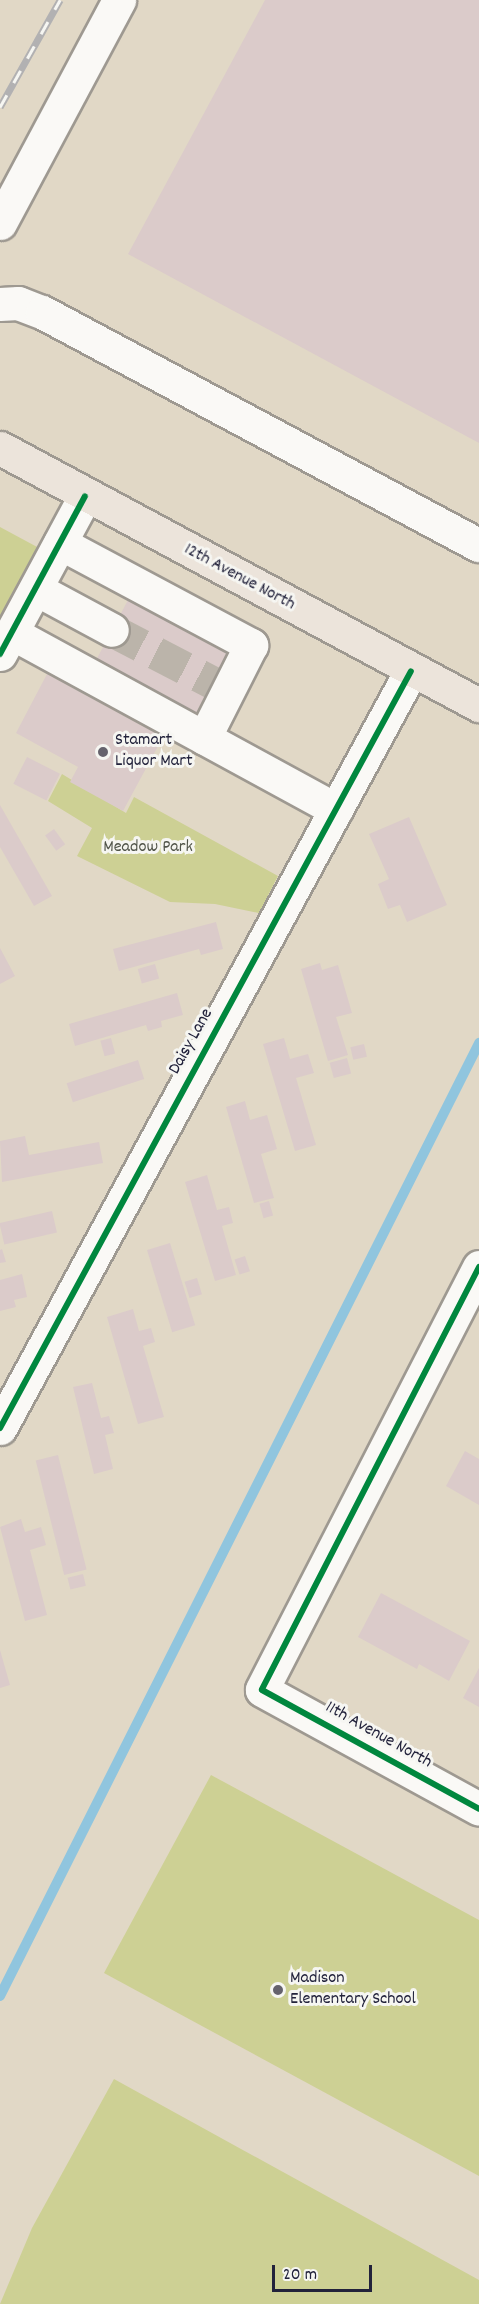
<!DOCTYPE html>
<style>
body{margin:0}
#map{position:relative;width:479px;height:2304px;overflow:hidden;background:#e1d8c6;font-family:Dekko,sans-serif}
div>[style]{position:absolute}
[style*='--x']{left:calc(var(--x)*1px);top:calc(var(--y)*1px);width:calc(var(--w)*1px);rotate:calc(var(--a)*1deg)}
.green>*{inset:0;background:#cdd094}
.stream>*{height:10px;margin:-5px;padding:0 5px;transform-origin:5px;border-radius:5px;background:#90c5de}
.building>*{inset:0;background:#dbcbca;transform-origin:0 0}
.minor-tunnel>*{height:33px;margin-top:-16.5px;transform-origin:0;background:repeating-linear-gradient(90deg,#bbb4aa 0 33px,transparent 0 49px)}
.roads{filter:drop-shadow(2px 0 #9e9991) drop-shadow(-2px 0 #9e9991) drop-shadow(0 2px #9e9991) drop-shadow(0 -2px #9e9991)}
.minor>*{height:33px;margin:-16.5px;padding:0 16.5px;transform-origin:16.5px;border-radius:16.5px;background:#faf9f6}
.major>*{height:33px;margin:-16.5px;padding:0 16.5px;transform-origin:16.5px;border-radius:16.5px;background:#ece4db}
.rail>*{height:7px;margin-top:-3.5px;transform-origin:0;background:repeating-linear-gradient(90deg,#f6f6f2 0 14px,#b2b1b2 0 28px);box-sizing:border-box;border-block:2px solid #b2b1b2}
.cycleway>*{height:6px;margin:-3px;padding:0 3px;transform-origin:3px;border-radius:3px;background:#00873e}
.dots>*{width:16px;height:16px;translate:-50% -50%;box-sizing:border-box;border:3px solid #f6f6f2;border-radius:50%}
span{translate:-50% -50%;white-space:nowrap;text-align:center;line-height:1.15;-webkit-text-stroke:6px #f6f6f2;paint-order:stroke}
.street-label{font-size:18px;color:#22223b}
.poi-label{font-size:18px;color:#22223b}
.left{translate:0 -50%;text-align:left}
.park-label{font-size:18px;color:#505449}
.scale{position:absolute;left:272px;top:2265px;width:100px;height:27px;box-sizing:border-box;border:3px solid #22223b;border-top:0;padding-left:8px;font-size:18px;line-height:21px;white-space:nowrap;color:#22223b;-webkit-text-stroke:4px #f6f6f2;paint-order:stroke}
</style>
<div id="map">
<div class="green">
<div style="clip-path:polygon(0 527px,39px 548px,0 619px)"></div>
<div style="clip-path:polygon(62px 774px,126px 813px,134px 797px,278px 876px,259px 913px,215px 904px,170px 902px,77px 856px,92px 828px,48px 801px)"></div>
<div style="clip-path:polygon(211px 1775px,479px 1920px,479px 2176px,104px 1973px)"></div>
<div style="clip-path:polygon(114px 2079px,479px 2280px,479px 2304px,0 2304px,32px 2228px)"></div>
</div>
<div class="stream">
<div style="--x:0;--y:1996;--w:1067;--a:-63.31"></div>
</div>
<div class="building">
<div style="clip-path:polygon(265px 0,479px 0,479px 443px,128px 254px)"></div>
<div style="left:128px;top:600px;width:113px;height:69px;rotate:28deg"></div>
<div style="clip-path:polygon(47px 674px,163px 737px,123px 811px,70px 782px,78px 767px,16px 733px)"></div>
<div style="left:27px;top:757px;width:37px;height:30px;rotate:27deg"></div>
<div style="clip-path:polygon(0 805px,52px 896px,34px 906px,0 847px)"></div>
<div style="clip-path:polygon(409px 817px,447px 905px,407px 922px,400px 905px,388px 909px,378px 884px,389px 879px,369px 834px)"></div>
<div style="left:54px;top:829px;width:19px;height:11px;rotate:54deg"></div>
<div style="clip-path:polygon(216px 922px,223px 949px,201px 955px,199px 949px,119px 971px,113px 949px)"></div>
<div style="clip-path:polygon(0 948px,15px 976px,0 984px)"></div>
<div style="clip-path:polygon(320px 963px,322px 970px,338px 965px,352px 1013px,336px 1017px,348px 1055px,328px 1061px,301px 969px)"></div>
<div style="left:155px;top:964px;width:15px;height:18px;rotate:74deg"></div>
<div style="clip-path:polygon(177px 993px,183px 1015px,161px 1021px,162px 1027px,148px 1031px,146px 1025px,75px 1046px,69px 1024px)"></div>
<div style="left:111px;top:1038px;width:16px;height:11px;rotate:75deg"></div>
<div style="clip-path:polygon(284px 1038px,290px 1059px,308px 1054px,314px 1073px,296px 1078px,316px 1145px,295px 1151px,263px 1044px)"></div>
<div style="left:364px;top:1044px;width:13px;height:14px;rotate:77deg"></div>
<div style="left:347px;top:1058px;width:16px;height:18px;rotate:75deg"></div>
<div style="left:138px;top:1060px;width:20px;height:75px;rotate:72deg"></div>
<div style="clip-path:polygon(245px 1101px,250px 1120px,267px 1115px,277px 1149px,261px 1154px,274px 1198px,254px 1203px,226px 1107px)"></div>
<div style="clip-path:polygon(25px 1136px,29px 1155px,99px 1142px,103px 1163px,2px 1182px,0 1141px)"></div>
<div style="clip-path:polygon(207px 1175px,217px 1210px,229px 1207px,233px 1223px,222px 1226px,236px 1275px,215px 1281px,185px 1182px)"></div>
<div style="left:269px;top:1201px;width:15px;height:10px;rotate:74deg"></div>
<div style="left:52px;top:1211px;width:22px;height:54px;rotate:77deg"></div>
<div style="left:170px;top:1243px;width:86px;height:24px;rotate:73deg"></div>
<div style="clip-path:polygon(2px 1249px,6px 1262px,0 1263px,0 1250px)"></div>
<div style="left:245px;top:1256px;width:16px;height:11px;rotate:72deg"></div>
<div style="clip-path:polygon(22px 1274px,27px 1297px,14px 1300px,16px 1307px,0 1311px,0 1280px)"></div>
<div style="left:197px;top:1278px;width:17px;height:13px;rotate:73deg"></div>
<div style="clip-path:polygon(133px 1309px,139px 1331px,151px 1328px,155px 1342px,143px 1346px,164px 1417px,138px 1424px,107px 1317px)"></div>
<div style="clip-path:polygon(92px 1383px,101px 1418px,109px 1416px,114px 1433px,105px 1435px,113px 1469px,94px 1474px,73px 1387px)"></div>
<div style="clip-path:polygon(465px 1451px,479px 1459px,479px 1505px,446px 1486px)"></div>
<div style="left:58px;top:1455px;width:118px;height:23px;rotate:76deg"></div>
<div style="clip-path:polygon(21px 1519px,25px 1532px,41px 1527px,46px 1545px,30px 1550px,47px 1615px,25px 1621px,0 1527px)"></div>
<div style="left:83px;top:1574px;width:12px;height:16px;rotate:76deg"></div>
<div style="clip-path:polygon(381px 1593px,470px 1641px,449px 1681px,419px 1664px,417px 1669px,358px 1637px)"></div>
<div style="clip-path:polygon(0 1650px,10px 1685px,0 1688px)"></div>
<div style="clip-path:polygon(479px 1668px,479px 1707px,463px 1698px)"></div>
</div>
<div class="minor-tunnel">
<div style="--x:112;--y:630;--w:113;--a:27.5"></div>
</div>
<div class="roads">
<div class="minor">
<div style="--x:0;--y:223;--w:253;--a:-61.9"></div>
<div style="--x:0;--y:304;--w:18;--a:-3"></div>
<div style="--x:18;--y:303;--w:26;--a:21"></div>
<div style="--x:42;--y:312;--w:495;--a:28.1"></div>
<div style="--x:60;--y:543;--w:217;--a:28.1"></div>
<div style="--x:251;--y:645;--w:104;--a:116.8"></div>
<div style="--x:36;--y:589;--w:86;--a:28.3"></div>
<div style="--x:12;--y:633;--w:369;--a:28.6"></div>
<div style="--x:0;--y:654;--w:179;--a:-61.7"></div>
<div style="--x:479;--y:1267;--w:475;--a:117.2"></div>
<div style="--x:262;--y:1690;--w:247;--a:28.7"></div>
<div style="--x:0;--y:1428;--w:861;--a:-61.5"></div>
</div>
<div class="major">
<div style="--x:0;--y:448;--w:544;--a:28.22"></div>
</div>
</div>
<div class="rail">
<div style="--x:0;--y:107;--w:123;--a:-60.7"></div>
</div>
<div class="cycleway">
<div style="--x:0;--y:654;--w:179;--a:-61.7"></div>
<div style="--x:479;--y:1267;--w:475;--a:117.2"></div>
<div style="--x:262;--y:1690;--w:247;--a:28.7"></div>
<div style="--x:0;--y:1428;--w:861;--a:-61.5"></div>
</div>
<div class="dots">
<div style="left:103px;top:752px;background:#65626c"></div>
<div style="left:278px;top:1990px;background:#65626c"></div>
</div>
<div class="street-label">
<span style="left:239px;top:578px;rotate:28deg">12th Avenue North</span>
<span style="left:192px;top:1042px;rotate:-61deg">Daisy Lane</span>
<span style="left:378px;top:1736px;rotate:29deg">11th Avenue North</span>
</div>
<div class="poi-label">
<span class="left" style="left:115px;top:752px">Stamart<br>Liquor Mart</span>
<span class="left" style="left:290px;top:1990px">Madison<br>Elementary School</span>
</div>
<div class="park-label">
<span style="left:148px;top:848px">Meadow Park</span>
</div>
<div class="scale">20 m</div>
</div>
